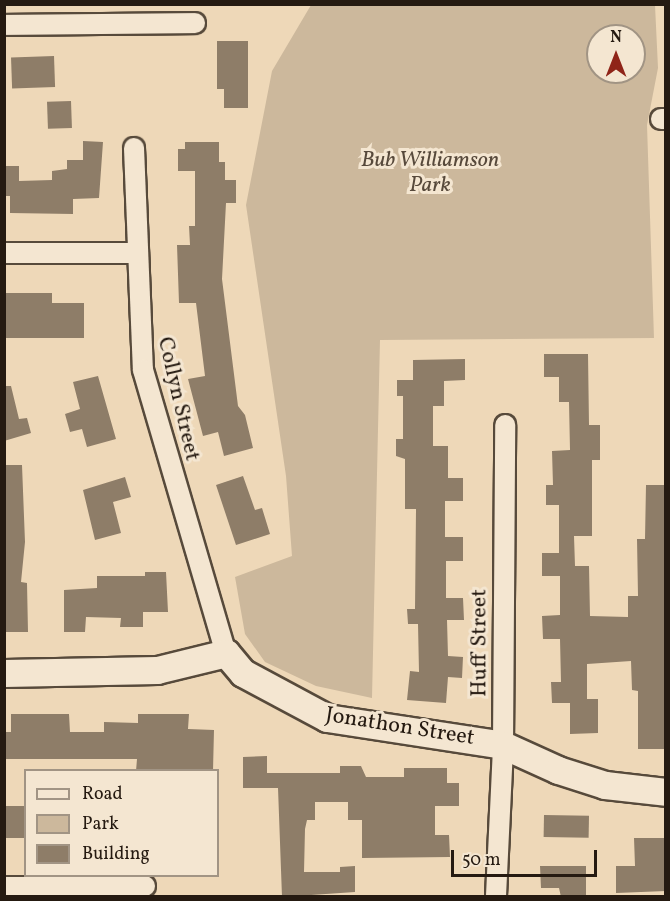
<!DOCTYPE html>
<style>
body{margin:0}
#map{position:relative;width:670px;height:901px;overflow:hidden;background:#eed8b8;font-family:Vollkorn,serif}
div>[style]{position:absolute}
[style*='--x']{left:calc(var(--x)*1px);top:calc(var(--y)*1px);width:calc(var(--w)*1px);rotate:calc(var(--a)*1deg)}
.green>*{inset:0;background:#ccb89c}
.building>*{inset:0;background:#8e7d68;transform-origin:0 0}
.roads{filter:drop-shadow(2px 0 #574a3b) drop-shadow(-2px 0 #574a3b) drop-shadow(0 2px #574a3b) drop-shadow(0 -2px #574a3b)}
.street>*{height:20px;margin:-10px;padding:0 10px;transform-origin:10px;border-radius:10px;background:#f4e6d1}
.secondary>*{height:27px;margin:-13.5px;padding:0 13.5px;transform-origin:13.5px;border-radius:13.5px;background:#f4e6d1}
span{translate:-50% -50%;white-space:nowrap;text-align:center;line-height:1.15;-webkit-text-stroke:6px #f4e6d1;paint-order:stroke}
.park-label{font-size:22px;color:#57493b;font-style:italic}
.street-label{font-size:22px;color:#251a11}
.frame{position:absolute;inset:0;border:6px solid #251a11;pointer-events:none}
.legend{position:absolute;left:24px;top:769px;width:195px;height:108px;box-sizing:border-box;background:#f4e6d1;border:2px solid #a19484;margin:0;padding:8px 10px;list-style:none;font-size:18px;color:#251a11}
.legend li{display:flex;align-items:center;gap:12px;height:30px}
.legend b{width:30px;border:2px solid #a19484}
.north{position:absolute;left:586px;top:24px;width:60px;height:60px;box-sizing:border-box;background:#f4e6d1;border:2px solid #a19484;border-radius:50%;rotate:0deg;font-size:16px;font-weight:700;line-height:24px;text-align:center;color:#251a11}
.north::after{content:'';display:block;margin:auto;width:21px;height:27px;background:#8f2418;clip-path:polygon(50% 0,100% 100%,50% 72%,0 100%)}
.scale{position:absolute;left:451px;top:850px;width:146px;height:27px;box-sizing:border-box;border:3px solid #251a11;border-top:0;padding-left:8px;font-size:18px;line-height:21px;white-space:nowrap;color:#251a11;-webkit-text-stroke:4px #f4e6d1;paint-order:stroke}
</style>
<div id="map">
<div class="green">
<div style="clip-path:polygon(evenodd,311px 5px,655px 5px,658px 68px,647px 125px,654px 338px,380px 340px,372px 698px,316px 686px,265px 662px,245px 634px,235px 577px,292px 556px,286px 476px,246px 205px,272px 71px,311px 5px,598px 36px,634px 36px,634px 72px,598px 72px,598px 36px)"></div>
</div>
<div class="building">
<div style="clip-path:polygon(217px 41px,248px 41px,248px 108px,224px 108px,224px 89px,217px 89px)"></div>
<div style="left:54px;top:56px;width:31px;height:43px;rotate:88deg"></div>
<div style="left:71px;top:101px;width:27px;height:24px;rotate:88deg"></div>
<div style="clip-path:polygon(83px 141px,103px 142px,99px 198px,73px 199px,73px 214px,10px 213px,10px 196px,4px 196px,4px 166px,19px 166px,19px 181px,52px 180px,52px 171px,67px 169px,67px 160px,83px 160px)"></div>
<div style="clip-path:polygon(185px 142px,219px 142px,219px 162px,225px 162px,225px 180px,236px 180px,236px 203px,226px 203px,222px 279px,238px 406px,245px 415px,253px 448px,224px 456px,218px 432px,203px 436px,188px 379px,205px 376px,196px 303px,179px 303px,177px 245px,190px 245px,189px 226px,195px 226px,195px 171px,178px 171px,178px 149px,185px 149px)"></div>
<div style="clip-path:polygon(4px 293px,52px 293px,52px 303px,84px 303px,84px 338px,4px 338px)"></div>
<div style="clip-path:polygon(544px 354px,588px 354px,589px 425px,600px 425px,600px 460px,592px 460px,592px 536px,574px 536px,575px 566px,589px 566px,590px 616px,628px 617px,628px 596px,638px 596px,637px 539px,645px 539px,646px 485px,666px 485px,664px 749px,638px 749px,638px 691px,632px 690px,631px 661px,587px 664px,587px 699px,598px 699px,598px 733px,570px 734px,570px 703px,552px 703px,551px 682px,561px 682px,560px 639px,543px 639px,542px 616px,560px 615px,560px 576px,542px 576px,542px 553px,559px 553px,559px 505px,546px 505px,546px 485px,553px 485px,552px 451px,570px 450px,569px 402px,559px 402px,559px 377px,544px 377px)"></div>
<div style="clip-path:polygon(465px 359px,465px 380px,444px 381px,444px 406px,433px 406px,433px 446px,448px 446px,448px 478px,463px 478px,463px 501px,445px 501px,445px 537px,463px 537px,463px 561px,446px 561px,446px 598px,463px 598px,464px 620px,447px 620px,448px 656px,463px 657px,462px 678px,448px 677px,446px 703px,407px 700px,410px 671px,419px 672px,418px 624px,408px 624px,407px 609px,415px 609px,416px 509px,405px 509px,405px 459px,396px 456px,396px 439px,403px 439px,403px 396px,397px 396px,397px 380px,413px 380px,413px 360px)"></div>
<div style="clip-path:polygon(98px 376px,116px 439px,87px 447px,82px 429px,70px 432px,65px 414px,80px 409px,73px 382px)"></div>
<div style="clip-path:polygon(4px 386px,11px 386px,19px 419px,27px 418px,31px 433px,4px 441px)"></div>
<div style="clip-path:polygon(4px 465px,22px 465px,25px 542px,21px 582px,27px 583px,28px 632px,4px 632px)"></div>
<div style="clip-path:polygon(243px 476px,255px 510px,262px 508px,270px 534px,236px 545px,216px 485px)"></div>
<div style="clip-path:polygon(125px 477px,131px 497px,113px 502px,121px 533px,95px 540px,83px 490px)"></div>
<div style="clip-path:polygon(145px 572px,166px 572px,168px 612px,143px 612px,143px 627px,120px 627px,121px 618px,86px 617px,85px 632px,64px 632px,64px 590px,97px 588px,97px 576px,145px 576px)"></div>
<div style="clip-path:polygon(11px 714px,69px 714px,70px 732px,104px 732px,104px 722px,138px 723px,138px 714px,189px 714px,188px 729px,214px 730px,213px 771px,136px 771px,137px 759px,4px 759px,4px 732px,11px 732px)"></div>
<div style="clip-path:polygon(267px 756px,267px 773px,340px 773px,340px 766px,361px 766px,366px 777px,404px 777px,404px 768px,447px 768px,447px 783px,459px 783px,459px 806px,435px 806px,435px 835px,449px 835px,450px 857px,362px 858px,362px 820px,348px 820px,348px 802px,315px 802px,315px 820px,307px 820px,305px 829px,304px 872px,340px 872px,340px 867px,355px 866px,355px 892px,282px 897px,278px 788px,243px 788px,243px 757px)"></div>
<div style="left:4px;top:806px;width:22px;height:32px"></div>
<div style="left:544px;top:815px;width:45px;height:22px;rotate:1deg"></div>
<div style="clip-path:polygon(634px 838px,666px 838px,666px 891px,616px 893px,616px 866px,635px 866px)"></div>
<div style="clip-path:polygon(540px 866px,586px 866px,586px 897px,561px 897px,559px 888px,541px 888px)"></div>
</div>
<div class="roads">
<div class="street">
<div style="--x:4;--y:25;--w:191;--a:-0.6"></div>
<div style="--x:661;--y:119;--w:5;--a:0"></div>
<div style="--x:134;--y:148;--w:222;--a:87.7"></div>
<div style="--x:143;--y:370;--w:295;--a:73.7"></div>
<div style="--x:4;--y:253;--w:132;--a:0"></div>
<div style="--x:4;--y:887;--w:141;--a:-0.4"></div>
<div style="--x:496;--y:896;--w:151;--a:-87.3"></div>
<div style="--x:503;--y:745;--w:320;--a:-89.6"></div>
</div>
<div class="secondary">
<div style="--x:4;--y:673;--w:153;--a:-1.1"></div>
<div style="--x:157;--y:670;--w:71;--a:-13.8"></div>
<div style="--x:226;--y:653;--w:26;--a:50"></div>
<div style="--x:243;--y:673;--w:95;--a:28.2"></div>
<div style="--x:327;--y:718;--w:178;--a:8.7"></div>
<div style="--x:503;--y:745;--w:60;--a:24.4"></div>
<div style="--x:558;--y:770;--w:49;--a:17.7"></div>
<div style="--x:605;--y:785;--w:61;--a:6.5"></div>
</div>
</div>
<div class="park-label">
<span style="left:430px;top:173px">Bub Williamson<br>Park</span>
</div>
<div class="street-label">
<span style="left:178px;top:399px;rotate:77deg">Collyn Street</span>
<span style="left:480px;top:643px;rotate:-90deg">Huff Street</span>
<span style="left:400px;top:727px;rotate:9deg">Jonathon Street</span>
</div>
<div class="frame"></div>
<ul class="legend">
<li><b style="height:8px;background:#f4e6d1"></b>Road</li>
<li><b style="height:16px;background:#ccb89c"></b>Park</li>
<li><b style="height:16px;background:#8e7d68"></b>Building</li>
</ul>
<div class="north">N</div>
<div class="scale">50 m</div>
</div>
